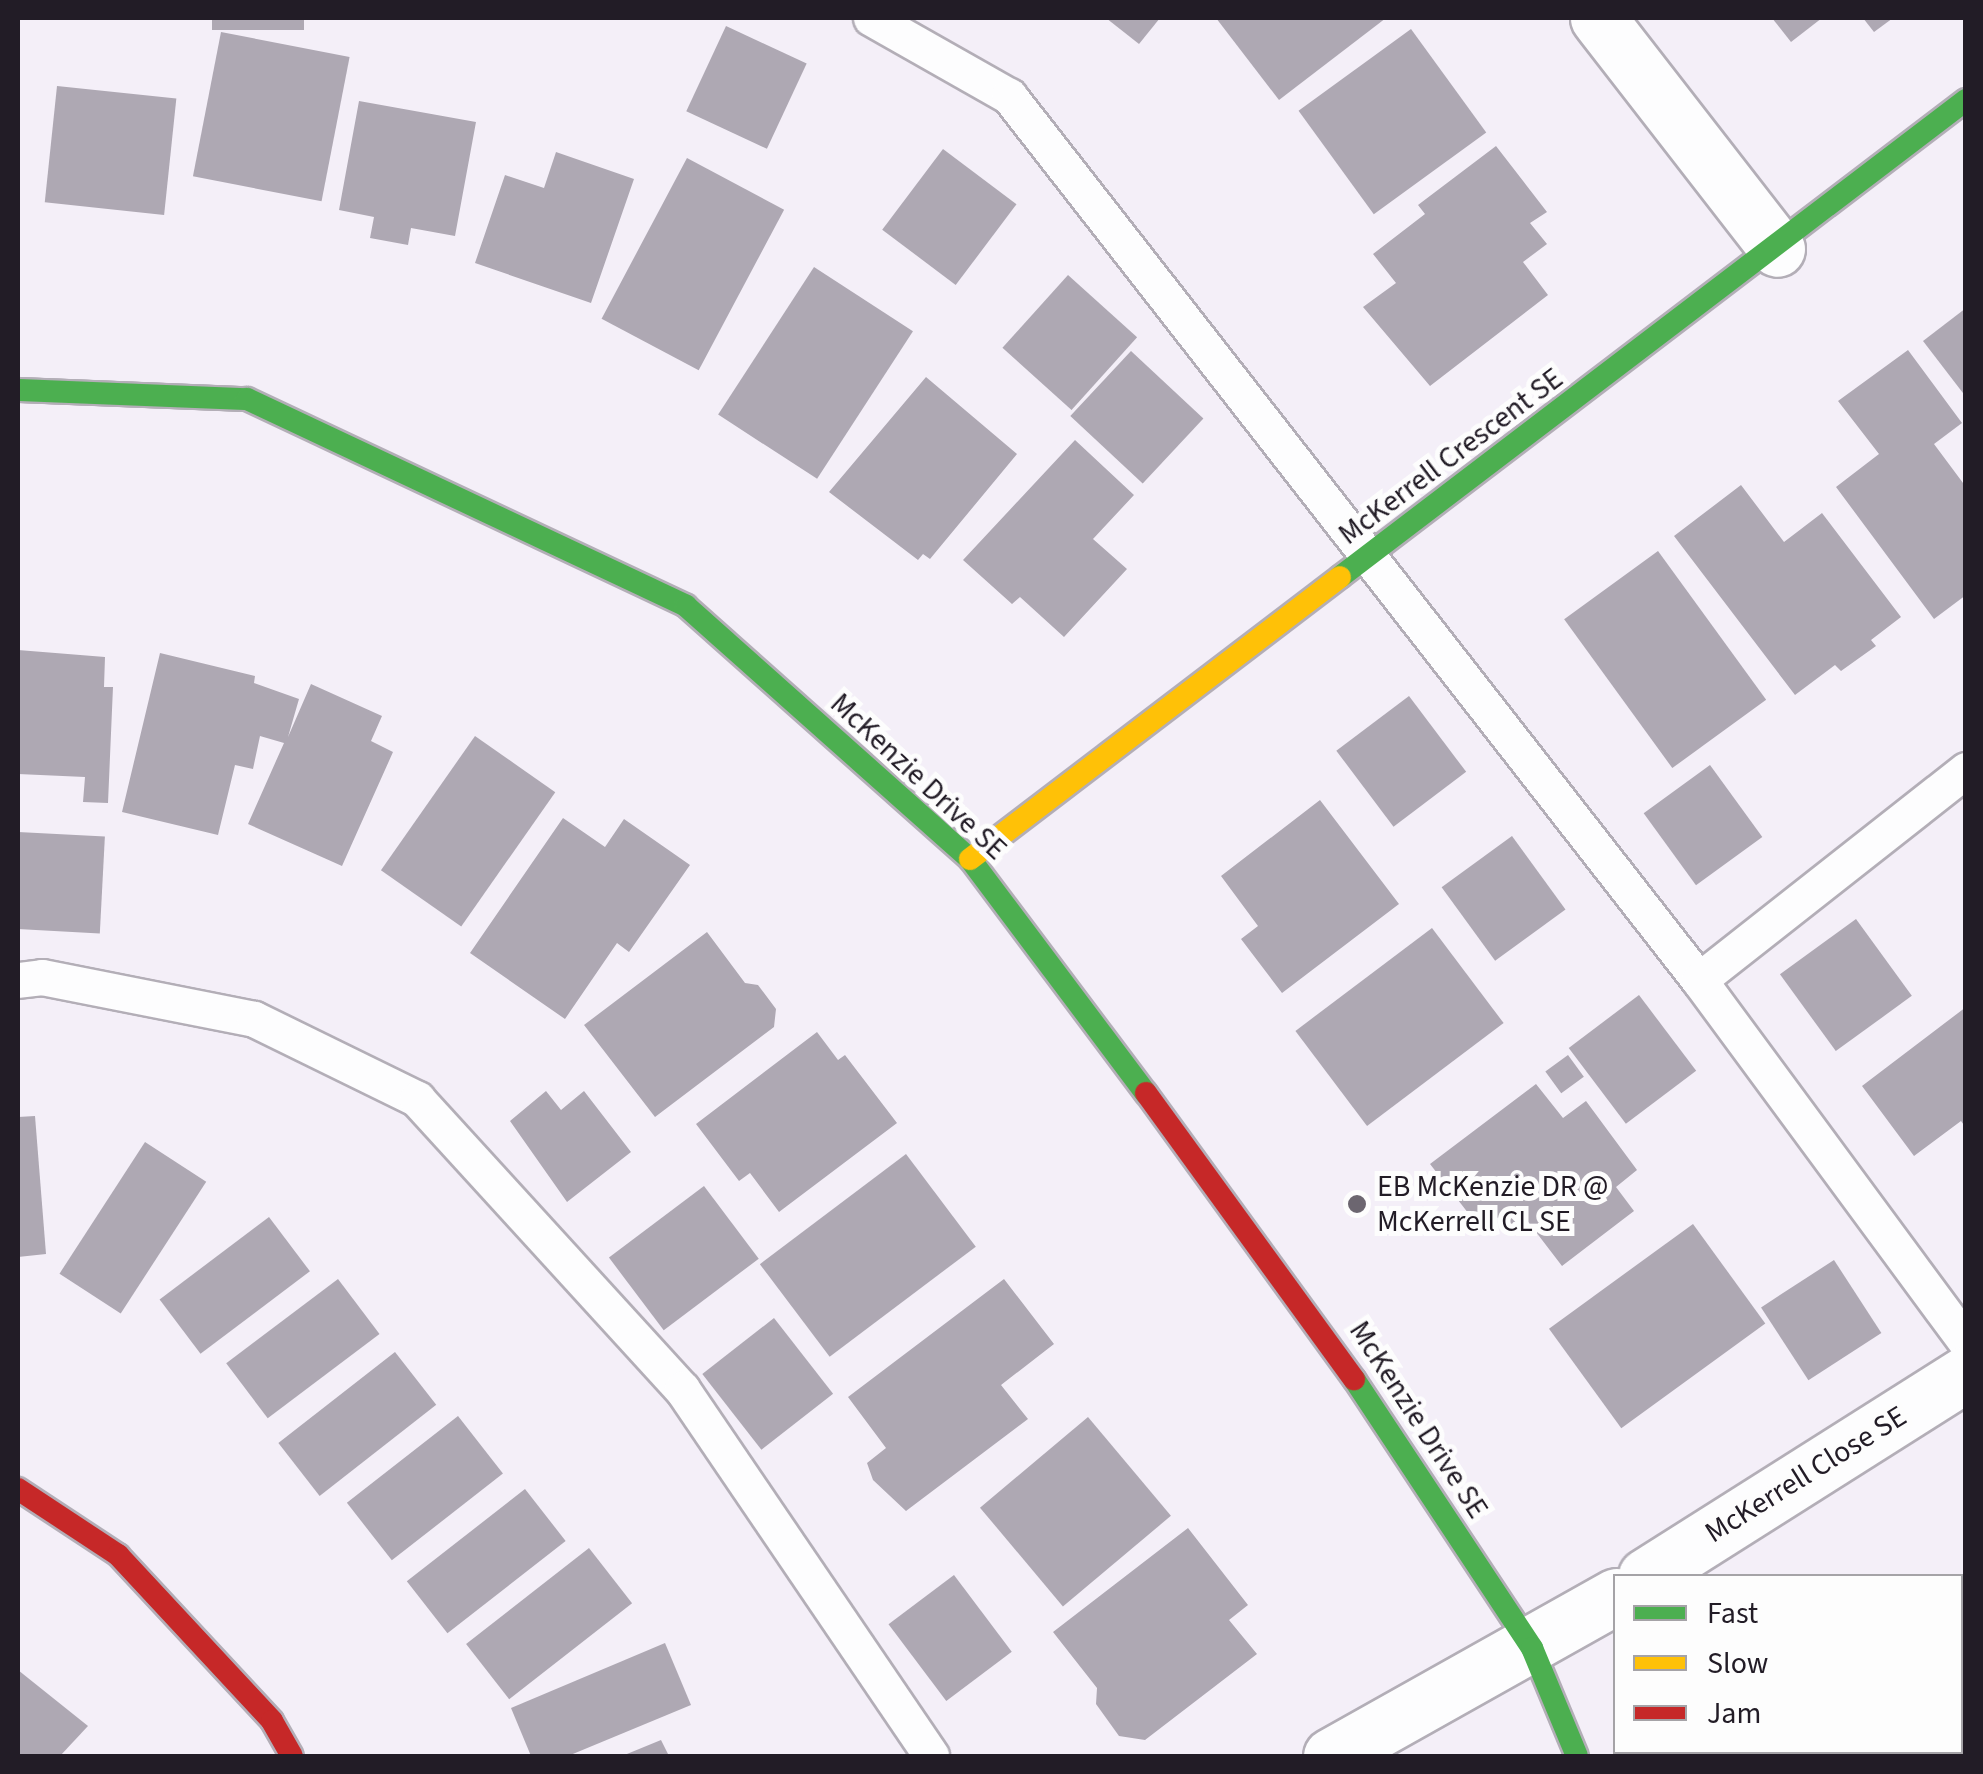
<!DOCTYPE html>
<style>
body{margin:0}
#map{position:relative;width:1983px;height:1774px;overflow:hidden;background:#f4eff8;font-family:"Source Sans 3",sans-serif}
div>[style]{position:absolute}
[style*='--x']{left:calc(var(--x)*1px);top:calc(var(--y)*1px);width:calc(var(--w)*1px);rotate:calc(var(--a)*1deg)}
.building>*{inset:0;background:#aea8b3;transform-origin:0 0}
.roads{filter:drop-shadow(2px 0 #b3aeb7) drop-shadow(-2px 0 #b3aeb7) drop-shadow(0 2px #b3aeb7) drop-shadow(0 -2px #b3aeb7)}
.lane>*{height:35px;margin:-17.5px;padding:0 17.5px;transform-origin:17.5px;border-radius:17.5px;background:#fdfdfe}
.street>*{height:55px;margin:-27.5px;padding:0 27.5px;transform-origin:27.5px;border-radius:27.5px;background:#fdfdfe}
.fast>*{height:22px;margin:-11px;padding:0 11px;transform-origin:11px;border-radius:11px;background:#4caf50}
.slow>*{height:22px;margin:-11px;padding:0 11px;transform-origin:11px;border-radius:11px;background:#ffc107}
.jam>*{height:22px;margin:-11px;padding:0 11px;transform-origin:11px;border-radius:11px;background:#c62828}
.dots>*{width:28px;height:28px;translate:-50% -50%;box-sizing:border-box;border:5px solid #fdfdfd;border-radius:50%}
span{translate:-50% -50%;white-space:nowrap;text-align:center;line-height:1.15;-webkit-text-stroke:10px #fdfdfd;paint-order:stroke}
.street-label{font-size:30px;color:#221c26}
.poi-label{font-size:30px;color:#221c26}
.left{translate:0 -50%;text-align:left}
.frame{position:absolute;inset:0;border:20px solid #221c26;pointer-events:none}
.legend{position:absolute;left:1613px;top:1574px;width:350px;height:180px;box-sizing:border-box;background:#fdfdfd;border:2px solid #a5a3a7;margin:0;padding:12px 18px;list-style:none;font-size:30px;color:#221c26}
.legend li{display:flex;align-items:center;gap:20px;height:50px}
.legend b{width:50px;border:2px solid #a5a3a7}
</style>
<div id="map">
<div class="building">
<div style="left:212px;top:18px;width:92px;height:12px"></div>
<div style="clip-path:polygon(1106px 18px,1160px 18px,1139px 44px)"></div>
<div style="clip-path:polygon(1216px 18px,1386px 18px,1279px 100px)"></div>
<div style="clip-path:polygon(1772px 18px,1822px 18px,1791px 42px)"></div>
<div style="clip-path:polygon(1863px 18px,1893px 18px,1874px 32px)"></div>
<div style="left:726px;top:26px;width:89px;height:94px;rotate:25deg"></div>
<div style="left:1411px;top:29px;width:128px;height:139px;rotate:54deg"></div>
<div style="left:221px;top:32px;width:131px;height:147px;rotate:11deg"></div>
<div style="left:57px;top:86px;width:120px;height:117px;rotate:6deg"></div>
<div style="clip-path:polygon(359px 101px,476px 122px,455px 236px,411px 228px,408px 245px,370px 238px,374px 217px,339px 210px)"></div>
<div style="clip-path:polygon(1496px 146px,1547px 212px,1530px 223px,1547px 244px,1523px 262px,1548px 295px,1430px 386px,1363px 307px,1396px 283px,1373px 254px,1425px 214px,1418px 205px)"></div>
<div style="left:943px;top:149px;width:92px;height:101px;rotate:37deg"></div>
<div style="clip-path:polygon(556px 152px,634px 179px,591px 303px,475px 263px,505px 175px,544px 188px)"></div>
<div style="left:687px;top:158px;width:110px;height:182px;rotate:28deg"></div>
<div style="left:814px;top:267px;width:118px;height:176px;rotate:33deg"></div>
<div style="left:1068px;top:275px;width:93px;height:98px;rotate:42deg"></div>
<div style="clip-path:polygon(1966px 308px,1966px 397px,1923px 341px)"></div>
<div style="clip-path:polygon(1908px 350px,1962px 423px,1934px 444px,1966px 487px,1966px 595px,1934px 619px,1836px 487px,1879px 454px,1838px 401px)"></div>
<div style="left:1131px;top:351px;width:99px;height:89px;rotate:43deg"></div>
<div style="clip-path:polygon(926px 377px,1017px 454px,930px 559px,923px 554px,918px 560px,829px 492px)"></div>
<div style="clip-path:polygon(1075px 440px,1134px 495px,1093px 539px,1127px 569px,1064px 637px,1020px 597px,1012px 604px,963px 560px)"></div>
<div style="clip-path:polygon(1741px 485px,1784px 542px,1822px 513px,1901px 617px,1871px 640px,1876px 646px,1841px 671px,1835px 665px,1795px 695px,1674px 536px)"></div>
<div style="left:1658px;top:551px;width:184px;height:116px;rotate:54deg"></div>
<div style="clip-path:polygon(18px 650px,105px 657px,104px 687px,113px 687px,108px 803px,83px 802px,85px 777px,18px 774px)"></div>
<div style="clip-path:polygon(160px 653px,255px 676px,254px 683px,299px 699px,288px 737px,311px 684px,382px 716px,371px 741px,393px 752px,342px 866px,248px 824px,284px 743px,260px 736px,253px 769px,235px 765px,218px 835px,122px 812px)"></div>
<div style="left:1409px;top:696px;width:95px;height:91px;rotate:53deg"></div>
<div style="left:475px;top:736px;width:98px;height:164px;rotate:35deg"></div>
<div style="left:1710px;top:765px;width:89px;height:82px;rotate:54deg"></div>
<div style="clip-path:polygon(1320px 800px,1399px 904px,1282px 993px,1241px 939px,1258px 926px,1221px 876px)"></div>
<div style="clip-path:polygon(563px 818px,605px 847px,624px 819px,690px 865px,629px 952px,617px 943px,565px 1019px,470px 953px)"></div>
<div style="left:18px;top:832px;width:87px;height:97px;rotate:3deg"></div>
<div style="left:1512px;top:836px;width:91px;height:87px;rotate:54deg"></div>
<div style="left:1856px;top:919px;width:95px;height:94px;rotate:54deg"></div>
<div style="left:1432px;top:928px;width:119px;height:171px;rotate:53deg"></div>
<div style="clip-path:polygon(707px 932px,745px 983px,758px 985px,776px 1009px,774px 1027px,655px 1117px,584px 1025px)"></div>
<div style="left:1639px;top:995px;width:95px;height:88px;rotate:53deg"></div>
<div style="clip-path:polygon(1966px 1007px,1966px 1128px,1961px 1121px,1914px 1156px,1862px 1086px)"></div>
<div style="clip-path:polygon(817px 1032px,838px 1060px,845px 1055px,897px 1123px,779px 1212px,750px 1173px,739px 1181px,696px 1124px)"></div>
<div style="left:1568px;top:1055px;width:27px;height:28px;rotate:54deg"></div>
<div style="clip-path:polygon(1536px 1084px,1563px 1118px,1586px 1101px,1637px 1170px,1616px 1187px,1634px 1211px,1562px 1266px,1526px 1219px,1509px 1232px,1488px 1206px,1472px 1218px,1430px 1164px)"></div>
<div style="clip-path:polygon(546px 1091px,561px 1110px,584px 1091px,631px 1152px,567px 1202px,510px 1121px)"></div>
<div style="clip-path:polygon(35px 1116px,46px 1254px,18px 1257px,18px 1117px)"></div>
<div style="left:145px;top:1142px;width:73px;height:157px;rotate:33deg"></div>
<div style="left:906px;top:1154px;width:116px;height:183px;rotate:53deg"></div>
<div style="left:704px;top:1186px;width:91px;height:119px;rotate:53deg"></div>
<div style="left:269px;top:1217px;width:68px;height:137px;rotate:53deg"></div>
<div style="left:1693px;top:1224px;width:123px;height:178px;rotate:54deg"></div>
<div style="left:1834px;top:1260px;width:87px;height:87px;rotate:57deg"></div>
<div style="left:338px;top:1279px;width:69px;height:140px;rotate:53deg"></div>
<div style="clip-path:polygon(1004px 1279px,1054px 1344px,1001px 1385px,1028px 1419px,906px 1511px,873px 1480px,867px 1463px,886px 1448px,848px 1397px)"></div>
<div style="left:774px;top:1318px;width:96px;height:91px;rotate:52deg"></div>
<div style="left:395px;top:1352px;width:67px;height:148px;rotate:52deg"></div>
<div style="left:458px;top:1416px;width:73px;height:141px;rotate:52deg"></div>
<div style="left:1088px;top:1417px;width:129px;height:141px;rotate:50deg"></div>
<div style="left:525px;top:1489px;width:66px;height:150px;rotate:52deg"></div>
<div style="clip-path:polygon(1188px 1528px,1248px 1605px,1229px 1620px,1257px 1654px,1145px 1740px,1119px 1736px,1096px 1704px,1097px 1688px,1053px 1632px)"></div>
<div style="left:589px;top:1548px;width:70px;height:156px;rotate:52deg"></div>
<div style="left:954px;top:1575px;width:96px;height:82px;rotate:53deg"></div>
<div style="clip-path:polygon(665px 1643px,691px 1705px,568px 1756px,531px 1756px,511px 1708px)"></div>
<div style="clip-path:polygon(1966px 1649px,1966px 1684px,1960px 1673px)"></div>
<div style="clip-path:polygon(18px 1670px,88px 1726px,60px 1756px,18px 1756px)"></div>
<div style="clip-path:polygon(661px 1740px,669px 1756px,622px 1756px)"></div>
<div style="left:1793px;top:1752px;width:144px;height:4px"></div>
</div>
<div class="roads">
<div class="lane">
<div style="--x:871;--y:18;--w:159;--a:29.5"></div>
<div style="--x:1009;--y:96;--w:1121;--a:52.03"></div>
<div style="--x:1699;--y:980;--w:450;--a:53.6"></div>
<div style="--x:18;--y:980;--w:24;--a:-7"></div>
<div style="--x:42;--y:977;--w:216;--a:11.2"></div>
<div style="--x:254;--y:1019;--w:182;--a:26.1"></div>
<div style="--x:417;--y:1099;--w:393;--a:47.6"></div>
<div style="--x:682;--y:1389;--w:443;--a:55.8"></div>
<div style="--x:1699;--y:980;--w:340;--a:-38.2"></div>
</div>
<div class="street">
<div style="--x:1598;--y:18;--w:292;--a:52.2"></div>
<div style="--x:1646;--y:1576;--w:378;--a:-32.3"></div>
<div style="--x:1331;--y:1756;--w:327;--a:-29.3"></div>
</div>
<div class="fast">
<div style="--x:18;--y:390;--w:229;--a:2.3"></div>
<div style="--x:247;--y:399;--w:485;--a:25.2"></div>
<div style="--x:686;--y:606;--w:380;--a:41.7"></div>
<div style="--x:970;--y:859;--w:293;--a:53.1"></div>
<div style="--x:1340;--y:577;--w:787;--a:-37.31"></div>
<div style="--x:1354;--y:1379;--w:323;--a:56.5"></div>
<div style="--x:1532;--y:1648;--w:117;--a:67.4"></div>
</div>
<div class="slow">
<div style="--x:970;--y:859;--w:465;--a:-37.3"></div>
</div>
<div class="jam">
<div style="--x:1146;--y:1093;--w:354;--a:54"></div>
<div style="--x:18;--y:1489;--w:120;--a:33.4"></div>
<div style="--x:118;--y:1555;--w:226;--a:47.1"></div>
<div style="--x:272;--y:1721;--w:40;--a:60.3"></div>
</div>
</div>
<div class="dots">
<div style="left:1357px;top:1204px;background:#6c6670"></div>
</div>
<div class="street-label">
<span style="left:1451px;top:457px;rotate:-37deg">McKerrell Crescent SE</span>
<span style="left:918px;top:777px;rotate:43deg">McKenzie Drive SE</span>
<span style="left:1418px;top:1420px;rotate:57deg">McKenzie Drive SE</span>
<span style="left:1806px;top:1475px;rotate:-32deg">McKerrell Close SE</span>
</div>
<div class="poi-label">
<span class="left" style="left:1377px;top:1204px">EB McKenzie DR @<br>McKerrell CL SE</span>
</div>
<div class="frame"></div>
<ul class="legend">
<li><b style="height:12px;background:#4caf50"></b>Fast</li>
<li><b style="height:12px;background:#ffc107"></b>Slow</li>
<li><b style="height:12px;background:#c62828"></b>Jam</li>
</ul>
</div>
